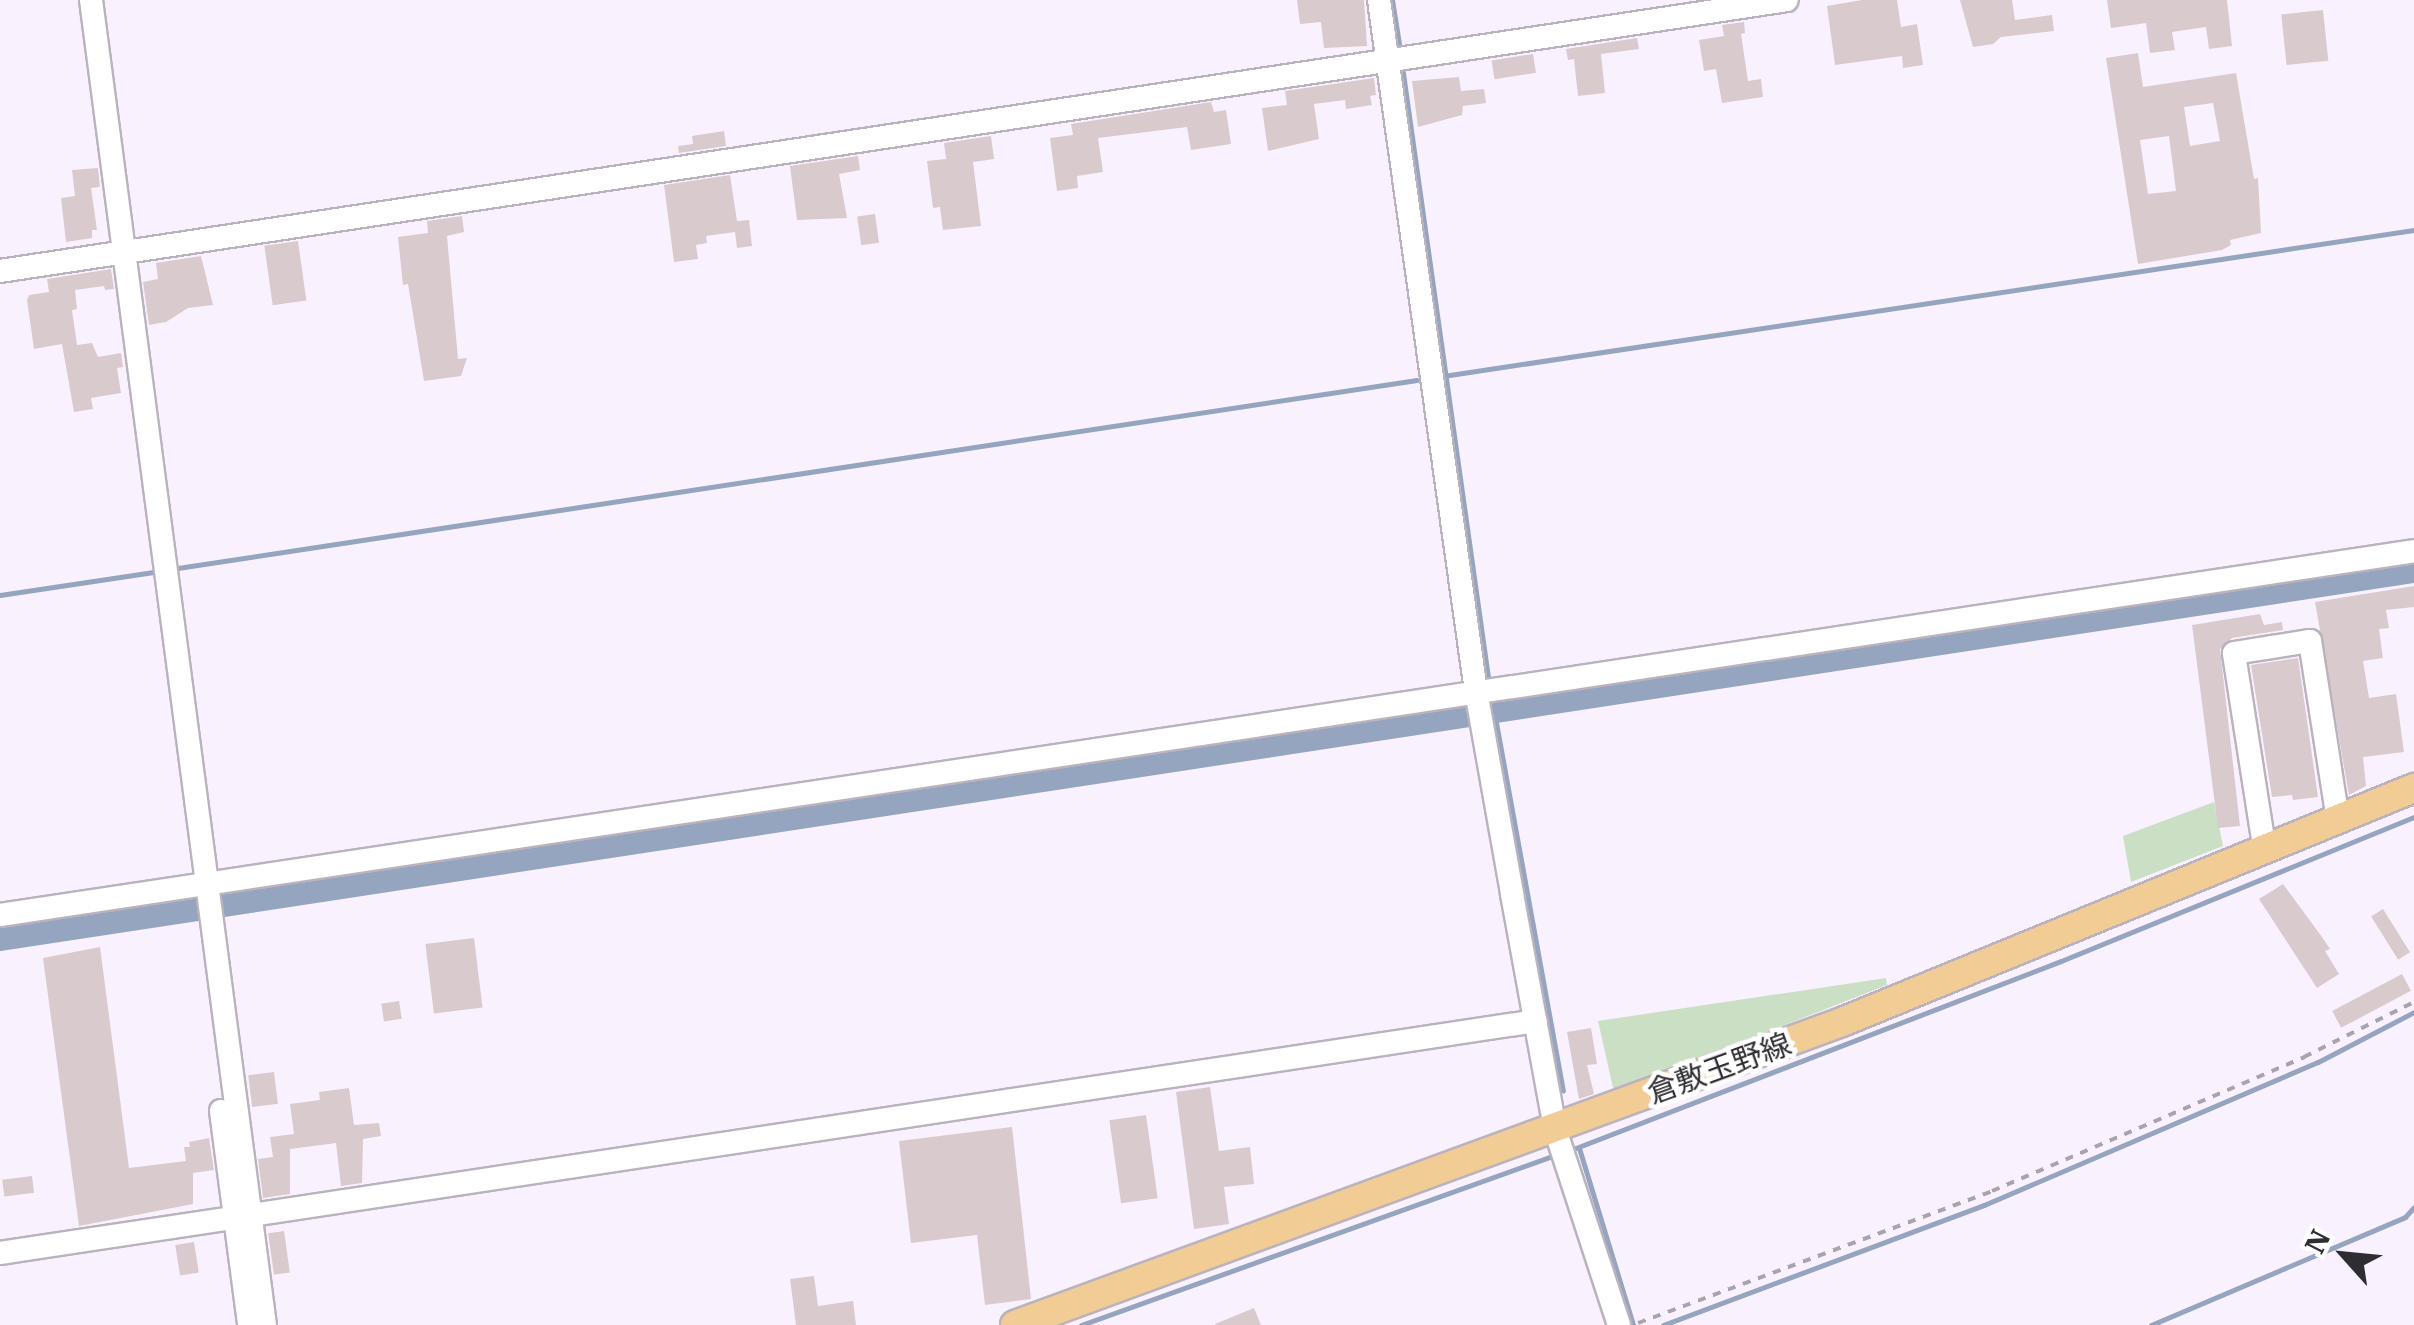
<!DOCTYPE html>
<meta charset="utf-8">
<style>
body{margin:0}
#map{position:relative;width:2414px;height:1325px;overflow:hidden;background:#f9f2fe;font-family:"IBM Plex Serif","Noto Sans JP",serif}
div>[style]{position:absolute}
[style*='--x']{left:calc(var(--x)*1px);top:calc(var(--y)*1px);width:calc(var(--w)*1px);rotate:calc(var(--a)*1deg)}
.green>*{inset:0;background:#cbdfc5}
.stream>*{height:5px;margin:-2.5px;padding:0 2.5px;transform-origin:2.5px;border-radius:2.5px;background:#95a4bf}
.river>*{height:32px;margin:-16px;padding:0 16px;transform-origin:16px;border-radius:16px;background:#95a4bf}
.building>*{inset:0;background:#d9cace;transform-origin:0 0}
.path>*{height:4px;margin-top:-2px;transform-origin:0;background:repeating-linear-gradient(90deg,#a8a3ac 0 8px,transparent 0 16px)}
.roads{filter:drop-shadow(2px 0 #bab3be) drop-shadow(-2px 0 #bab3be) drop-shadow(0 2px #bab3be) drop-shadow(0 -2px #bab3be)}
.minor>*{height:22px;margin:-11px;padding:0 11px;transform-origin:11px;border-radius:11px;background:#fff}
.major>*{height:28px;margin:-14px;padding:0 14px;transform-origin:14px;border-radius:14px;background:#f1cc95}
span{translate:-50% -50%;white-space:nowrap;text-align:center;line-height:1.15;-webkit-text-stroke:9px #fff;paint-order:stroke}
.street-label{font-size:30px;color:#2f2d31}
.north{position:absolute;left:2294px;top:1205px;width:100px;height:100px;-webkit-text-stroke:8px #fff;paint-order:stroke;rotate:297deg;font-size:28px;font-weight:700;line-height:40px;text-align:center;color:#2f2d31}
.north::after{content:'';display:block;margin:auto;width:35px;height:45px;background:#2f2d31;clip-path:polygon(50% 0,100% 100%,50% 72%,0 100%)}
</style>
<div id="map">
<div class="green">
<div style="clip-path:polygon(2214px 802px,2223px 846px,2131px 882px,2123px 836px)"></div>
<div style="clip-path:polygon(1886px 978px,1887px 985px,1614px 1092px,1598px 1021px)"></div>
</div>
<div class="stream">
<div style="--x:1392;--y:0;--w:51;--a:80.9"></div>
<div style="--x:1402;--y:66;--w:624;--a:81.99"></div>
<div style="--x:809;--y:137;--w:568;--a:-8.5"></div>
<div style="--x:1443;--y:376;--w:982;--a:-8.55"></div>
<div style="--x:171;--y:569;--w:1260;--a:-8.63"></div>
<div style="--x:0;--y:595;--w:162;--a:-8.5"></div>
<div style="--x:1491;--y:695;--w:402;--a:79.7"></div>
<div style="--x:1579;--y:1148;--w:185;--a:73"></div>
<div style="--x:1568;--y:1151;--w:528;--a:-21.08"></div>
<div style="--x:2061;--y:961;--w:381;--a:-22.2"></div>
<div style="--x:1081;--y:1325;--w:507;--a:-19.72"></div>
<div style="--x:1663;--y:1325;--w:343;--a:-20.5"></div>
<div style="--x:1984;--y:1205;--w:363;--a:-23.2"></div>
<div style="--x:2318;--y:1062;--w:108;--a:-27.5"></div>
<div style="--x:2151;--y:1325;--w:276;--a:-23"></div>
<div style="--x:2405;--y:1217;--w:13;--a:-48"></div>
</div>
<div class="river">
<div style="--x:0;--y:935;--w:2442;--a:-8.67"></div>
</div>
<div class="building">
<div style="clip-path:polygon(1297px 0,1364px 0,1367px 46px,1324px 48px,1321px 22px,1300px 24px)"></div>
<div style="clip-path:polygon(1862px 0,1897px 0,1901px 27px,1917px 24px,1923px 65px,1903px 68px,1902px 56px,1835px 65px,1827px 6px)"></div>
<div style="clip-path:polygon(1960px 0,2012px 0,2015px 20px,2052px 15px,2054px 31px,2001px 37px,1993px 44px,1973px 47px)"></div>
<div style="clip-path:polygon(2107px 0,2227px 0,2232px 46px,2209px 49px,2206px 27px,2172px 32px,2175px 50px,2150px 53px,2146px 23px,2111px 28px)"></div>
<div style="left:2323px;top:10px;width:51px;height:42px;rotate:84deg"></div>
<div style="clip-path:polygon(1744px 22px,1745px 33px,1741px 34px,1748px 81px,1761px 79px,1763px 97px,1722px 103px,1716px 69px,1704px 71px,1699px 40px,1724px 36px,1722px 25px)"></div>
<div style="clip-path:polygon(1637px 38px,1639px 49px,1601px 54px,1605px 93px,1578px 96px,1574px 59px,1568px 60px,1566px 49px)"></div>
<div style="clip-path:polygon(evenodd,2138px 53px,2143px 87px,2236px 73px,2254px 179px,2258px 178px,2261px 233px,2230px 240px,2231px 245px,2222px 250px,2138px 264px,2106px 58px,2138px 53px,2213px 103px,2220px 141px,2190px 146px,2184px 107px,2213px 103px,2138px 53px,2169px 136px,2176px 191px,2148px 194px,2140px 140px,2169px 136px)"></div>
<div style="left:1533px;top:54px;width:19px;height:42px;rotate:81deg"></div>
<div style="clip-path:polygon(1459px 77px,1461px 91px,1484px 89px,1486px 103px,1463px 106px,1462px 115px,1418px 127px,1412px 81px)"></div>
<div style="clip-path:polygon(1374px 78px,1376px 95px,1370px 96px,1372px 105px,1346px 109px,1345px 100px,1314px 104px,1319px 139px,1268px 151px,1262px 108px,1287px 105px,1285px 91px)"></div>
<div style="clip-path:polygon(1211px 102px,1214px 112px,1226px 110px,1231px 144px,1191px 150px,1187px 127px,1098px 138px,1103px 172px,1077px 176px,1078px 188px,1057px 191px,1050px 138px,1073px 135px,1071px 124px)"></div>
<div style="clip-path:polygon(724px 131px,726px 146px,679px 153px,678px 146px,693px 144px,692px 136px)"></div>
<div style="clip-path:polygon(991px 136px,994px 159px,973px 162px,981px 226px,943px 230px,940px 207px,933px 208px,927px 161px,946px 159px,944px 143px)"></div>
<div style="clip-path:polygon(858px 156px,860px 170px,839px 174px,847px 218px,797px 220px,790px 166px)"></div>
<div style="clip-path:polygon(98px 168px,100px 187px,91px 188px,97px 230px,92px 230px,92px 238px,66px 242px,61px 198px,75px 196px,72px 170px)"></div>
<div style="clip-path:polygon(730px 175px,737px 221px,749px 220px,752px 246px,737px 248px,735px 232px,706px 236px,707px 243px,696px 245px,698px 259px,674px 262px,664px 185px)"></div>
<div style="left:875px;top:214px;width:29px;height:18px;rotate:82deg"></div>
<div style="clip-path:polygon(462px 216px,464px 232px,447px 236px,458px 359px,467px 358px,461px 376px,424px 381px,408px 284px,403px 285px,398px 237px,428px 233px,427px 221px)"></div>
<div style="left:298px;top:241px;width:60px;height:34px;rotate:82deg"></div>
<div style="clip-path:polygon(201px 256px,213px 305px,188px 308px,166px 322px,149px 325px,143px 282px,158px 279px,156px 263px)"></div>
<div style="clip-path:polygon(111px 269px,114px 289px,105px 290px,104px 286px,75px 290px,77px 309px,72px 310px,77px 345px,92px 343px,98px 357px,121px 353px,123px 367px,117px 368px,121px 393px,91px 398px,93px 409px,74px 412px,62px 344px,34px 349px,27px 300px,29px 295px,49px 292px,47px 279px)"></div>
<div style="clip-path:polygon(2414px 586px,2414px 607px,2386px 610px,2389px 628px,2379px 629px,2383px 658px,2363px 661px,2369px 698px,2396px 694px,2404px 752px,2363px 757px,2366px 786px,2349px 795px,2315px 602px)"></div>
<div style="clip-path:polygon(2260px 614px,2264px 625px,2282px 622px,2283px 630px,2232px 638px,2220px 649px,2240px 826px,2218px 828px,2192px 625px)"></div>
<div style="clip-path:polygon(2298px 658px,2318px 797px,2293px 800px,2292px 795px,2272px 797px,2251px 665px)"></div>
<div style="clip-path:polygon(2283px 884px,2322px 937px,2330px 949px,2325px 951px,2339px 974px,2317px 988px,2259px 899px)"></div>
<div style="left:2383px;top:909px;width:51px;height:14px;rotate:58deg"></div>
<div style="left:474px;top:938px;width:70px;height:49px;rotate:83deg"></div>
<div style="clip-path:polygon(100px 947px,129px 1168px,186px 1161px,184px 1147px,190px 1147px,189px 1142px,209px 1138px,214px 1170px,193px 1173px,193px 1204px,79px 1226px,43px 958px)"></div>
<div style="left:2402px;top:974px;width:19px;height:79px;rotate:62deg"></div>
<div style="left:399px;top:1001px;width:18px;height:18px;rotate:81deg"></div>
<div style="clip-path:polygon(1591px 1028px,1597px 1064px,1587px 1065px,1594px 1094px,1579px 1099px,1567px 1032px)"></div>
<div style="left:274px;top:1072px;width:32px;height:26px;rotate:83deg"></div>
<div style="clip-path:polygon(1210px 1087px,1219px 1151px,1250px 1147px,1254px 1184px,1224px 1187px,1229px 1224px,1194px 1229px,1176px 1092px)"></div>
<div style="clip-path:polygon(349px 1088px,354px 1125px,379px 1123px,381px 1136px,363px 1139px,362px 1183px,341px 1186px,336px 1143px,290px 1149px,290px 1194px,263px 1198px,258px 1159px,273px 1157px,270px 1137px,294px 1134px,290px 1104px,320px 1100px,319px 1092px)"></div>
<div style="left:1146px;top:1115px;width:84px;height:37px;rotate:82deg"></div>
<div style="clip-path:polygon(1012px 1127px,1031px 1299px,985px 1305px,977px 1235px,911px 1243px,899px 1141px)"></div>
<div style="left:32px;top:1176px;width:17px;height:30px;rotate:83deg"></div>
<div style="left:284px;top:1231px;width:42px;height:16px;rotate:82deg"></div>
<div style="left:194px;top:1242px;width:31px;height:19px;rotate:81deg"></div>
<div style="clip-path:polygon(814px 1276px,818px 1306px,853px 1301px,856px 1325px,796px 1325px,790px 1279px)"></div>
<div style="clip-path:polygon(1254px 1308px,1261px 1325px,1215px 1325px,1215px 1324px)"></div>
</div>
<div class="path">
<div style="--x:1638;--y:1323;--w:378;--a:-20.4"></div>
<div style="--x:1992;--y:1191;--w:340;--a:-23.2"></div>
<div style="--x:2304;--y:1057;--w:123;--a:-26.6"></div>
</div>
<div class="roads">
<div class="minor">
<div style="--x:91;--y:0;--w:1336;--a:82.52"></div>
<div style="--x:1379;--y:0;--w:698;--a:82.01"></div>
<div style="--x:1476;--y:691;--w:206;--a:79.9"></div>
<div style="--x:1512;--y:894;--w:239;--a:79.6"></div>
<div style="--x:1555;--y:1129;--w:206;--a:71.9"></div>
<div style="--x:0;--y:271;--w:1807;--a:-8.62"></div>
<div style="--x:2265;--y:852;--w:201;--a:-98.9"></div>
<div style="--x:2234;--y:653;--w:77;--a:-9"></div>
<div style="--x:2310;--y:641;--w:181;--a:81.1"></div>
<div style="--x:0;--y:915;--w:2441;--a:-8.57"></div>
<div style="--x:221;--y:1111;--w:216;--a:82.5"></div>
<div style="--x:0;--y:1253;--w:1553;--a:-8.59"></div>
</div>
<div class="major">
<div style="--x:1015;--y:1325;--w:881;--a:-20.12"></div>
<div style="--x:1842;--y:1022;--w:618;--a:-22.25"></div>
</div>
</div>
<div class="street-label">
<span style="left:1719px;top:1068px;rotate:-20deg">倉敷玉野線</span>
</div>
<div class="north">N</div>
</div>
